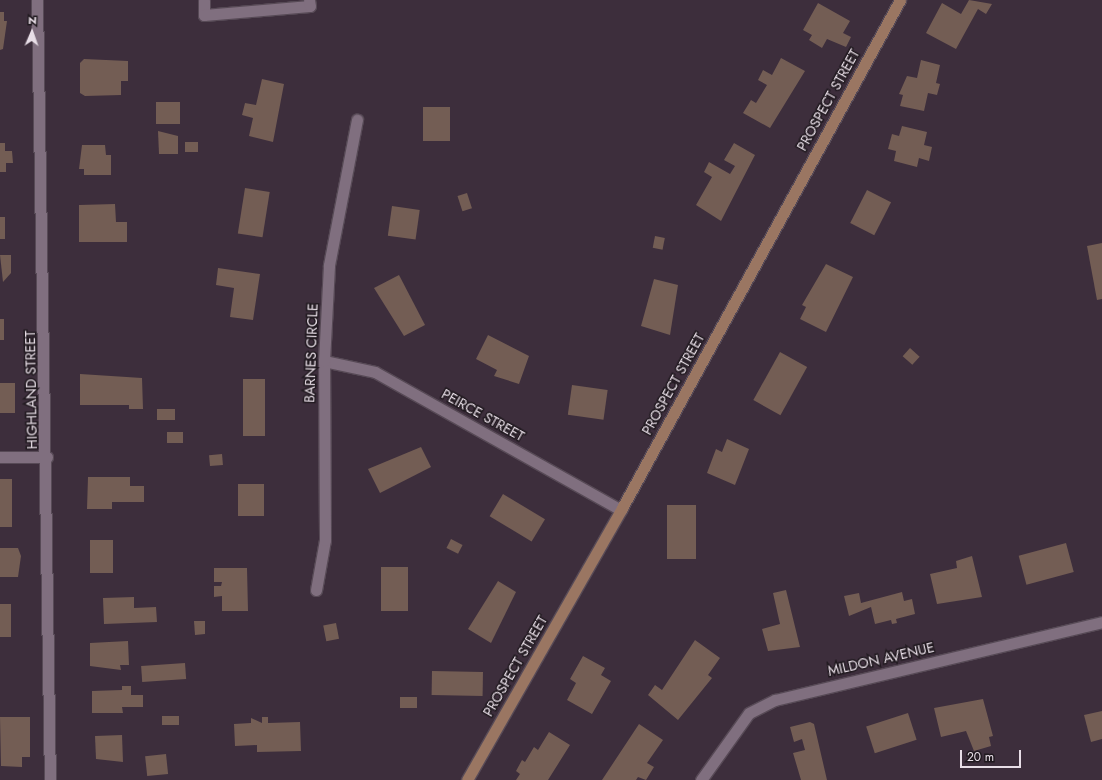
<!DOCTYPE html>
<style>
body{margin:0}
#map{position:relative;width:1102px;height:780px;overflow:hidden;background:#3d2e3c;font-family:Jost,sans-serif}
div>[style]{position:absolute}
[style*='--x']{left:calc(var(--x)*1px);top:calc(var(--y)*1px);width:calc(var(--w)*1px);rotate:calc(var(--a)*1deg)}
.building>*{inset:0;background:#735d54;transform-origin:0 0}
.roads{filter:drop-shadow(1px 0 #574a56) drop-shadow(-1px 0 #574a56) drop-shadow(0 1px #574a56) drop-shadow(0 -1px #574a56)}
.service>*{height:11px;margin:-5.5px;padding:0 5.5px;transform-origin:5.5px;border-radius:5.5px;background:#806f7f}
.minor>*{height:11px;margin:-5.5px;padding:0 5.5px;transform-origin:5.5px;border-radius:5.5px;background:#806f7f}
.tertiary>*{height:11px;margin:-5.5px;padding:0 5.5px;transform-origin:5.5px;border-radius:5.5px;background:#806f7f}
.secondary>*{height:11px;margin:-5.5px;padding:0 5.5px;transform-origin:5.5px;border-radius:5.5px;background:#9a7662}
span{translate:-50% -50%;white-space:nowrap;text-align:center;line-height:1.15;-webkit-text-stroke:3px #20191f;paint-order:stroke}
.street-label{font-size:14px;color:#e8dee7}
.north{position:absolute;left:12px;top:12px;width:40px;height:40px;-webkit-text-stroke:3px #20191f;paint-order:stroke;rotate:2deg;font-size:11px;font-weight:700;line-height:16px;text-align:center;color:#e8dee7}
.north::after{content:'';display:block;margin:auto;width:14px;height:18px;background:#e8dee7;clip-path:polygon(50% 0,100% 100%,50% 72%,0 100%)}
.scale{position:absolute;left:960px;top:750px;width:61px;height:18px;box-sizing:border-box;border:2px solid #e8dee7;border-top:0;padding-left:5px;font-size:12px;line-height:14px;white-space:nowrap;color:#e8dee7;-webkit-text-stroke:3px #20191f;paint-order:stroke}
</style>
<div id="map">
<div class="building">
<div style="clip-path:polygon(969px 0,992px 4px,986px 14px,978px 9px,956px 49px,926px 33px,942px 3px,961px 14px)"></div>
<div style="clip-path:polygon(818px 3px,850px 21px,843px 33px,851px 37px,846px 47px,827px 39px,822px 48px,809px 40px,812px 35px,803px 30px)"></div>
<div style="clip-path:polygon(0 12px,4px 12px,4px 21px,7px 21px,3px 49px,0 50px)"></div>
<div style="clip-path:polygon(781px 58px,805px 71px,770px 128px,743px 113px,751px 100px,756px 103px,767px 85px,758px 80px,763px 70px,772px 75px)"></div>
<div style="clip-path:polygon(84px 59px,128px 61px,128px 81px,121px 81px,121px 95px,85px 96px,80px 93px,80px 63px)"></div>
<div style="clip-path:polygon(921px 60px,940px 65px,936px 83px,940px 84px,937px 95px,928px 93px,924px 111px,900px 106px,903px 95px,899px 94px,907px 76px,917px 78px)"></div>
<div style="clip-path:polygon(262px 79px,284px 84px,273px 142px,249px 136px,253px 118px,242px 115px,245px 103px,256px 105px)"></div>
<div style="left:180px;top:102px;width:22px;height:24px;rotate:90deg"></div>
<div style="left:423px;top:107px;width:27px;height:34px"></div>
<div style="clip-path:polygon(902px 126px,927px 132px,924px 145px,932px 147px,929px 161px,919px 158px,917px 167px,894px 161px,896px 151px,888px 149px,892px 134px,899px 136px)"></div>
<div style="clip-path:polygon(158px 131px,178px 136px,178px 154px,159px 154px)"></div>
<div style="left:185px;top:142px;width:13px;height:10px"></div>
<div style="clip-path:polygon(0 143px,5px 143px,5px 151px,12px 151px,13px 163px,6px 163px,6px 172px,0 172px)"></div>
<div style="clip-path:polygon(734px 143px,755px 155px,721px 221px,696px 205px,712px 177px,704px 172px,709px 162px,730px 174px,735px 166px,724px 160px)"></div>
<div style="clip-path:polygon(82px 145px,105px 145px,106px 155px,111px 155px,111px 175px,84px 175px,84px 169px,79px 169px)"></div>
<div style="left:245px;top:188px;width:25px;height:46px;rotate:9deg"></div>
<div style="left:867px;top:190px;width:27px;height:37px;rotate:27deg"></div>
<div style="left:467px;top:193px;width:16px;height:10px;rotate:72deg"></div>
<div style="clip-path:polygon(115px 204px,116px 222px,127px 222px,127px 242px,79px 242px,79px 205px)"></div>
<div style="left:392px;top:206px;width:28px;height:30px;rotate:8deg"></div>
<div style="left:0;top:217px;width:5px;height:22px"></div>
<div style="left:655px;top:236px;width:10px;height:12px;rotate:11deg"></div>
<div style="clip-path:polygon(1102px 243px,1102px 299px,1097px 300px,1087px 246px)"></div>
<div style="clip-path:polygon(0 255px,11px 255px,11px 273px,3px 282px)"></div>
<div style="clip-path:polygon(826px 264px,853px 277px,826px 332px,800px 319px,806px 307px,802px 305px)"></div>
<div style="clip-path:polygon(218px 268px,260px 274px,253px 320px,230px 317px,234px 288px,216px 285px)"></div>
<div style="clip-path:polygon(399px 275px,425px 325px,404px 336px,374px 288px)"></div>
<div style="clip-path:polygon(654px 279px,678px 285px,670px 335px,641px 326px)"></div>
<div style="left:0;top:319px;width:4px;height:21px"></div>
<div style="clip-path:polygon(488px 335px,529px 356px,519px 384px,494px 376px,497px 370px,476px 359px)"></div>
<div style="left:910px;top:348px;width:13px;height:11px;rotate:42deg"></div>
<div style="left:780px;top:352px;width:31px;height:55px;rotate:29deg"></div>
<div style="clip-path:polygon(80px 374px,142px 378px,143px 409px,129px 409px,129px 405px,80px 405px)"></div>
<div style="left:243px;top:379px;width:22px;height:57px"></div>
<div style="left:0;top:383px;width:15px;height:30px"></div>
<div style="left:572px;top:385px;width:36px;height:30px;rotate:8deg"></div>
<div style="left:157px;top:409px;width:18px;height:11px"></div>
<div style="left:167px;top:432px;width:16px;height:11px"></div>
<div style="clip-path:polygon(727px 439px,749px 449px,735px 485px,707px 473px,716px 449px,722px 452px)"></div>
<div style="clip-path:polygon(421px 447px,431px 467px,380px 493px,368px 469px)"></div>
<div style="left:222px;top:454px;width:11px;height:13px;rotate:85deg"></div>
<div style="clip-path:polygon(88px 477px,130px 477px,130px 486px,144px 486px,144px 502px,112px 502px,112px 509px,87px 509px)"></div>
<div style="left:0;top:479px;width:12px;height:48px"></div>
<div style="left:264px;top:484px;width:32px;height:26px;rotate:90deg"></div>
<div style="left:503px;top:494px;width:49px;height:26px;rotate:31deg"></div>
<div style="left:667px;top:505px;width:29px;height:54px"></div>
<div style="left:451px;top:539px;width:13px;height:10px;rotate:27deg"></div>
<div style="left:90px;top:540px;width:23px;height:33px"></div>
<div style="left:1066px;top:543px;width:30px;height:49px;rotate:75deg"></div>
<div style="clip-path:polygon(0 548px,18px 548px,21px 556px,18px 577px,0 577px)"></div>
<div style="clip-path:polygon(972px 556px,982px 597px,937px 604px,930px 574px,957px 568px,956px 561px)"></div>
<div style="left:381px;top:567px;width:27px;height:44px"></div>
<div style="clip-path:polygon(214px 568px,247px 568px,248px 611px,222px 611px,222px 596px,214px 597px,214px 586px,221px 586px,222px 582px,214px 582px)"></div>
<div style="clip-path:polygon(498px 581px,516px 592px,491px 643px,468px 629px)"></div>
<div style="clip-path:polygon(786px 590px,800px 647px,768px 651px,762px 629px,780px 624px,773px 593px)"></div>
<div style="clip-path:polygon(902px 592px,904px 601px,912px 599px,915px 614px,896px 619px,897px 623px,892px 624px,891px 620px,875px 624px,871px 607px,849px 616px,844px 596px,859px 593px,861px 603px)"></div>
<div style="clip-path:polygon(134px 597px,134px 608px,156px 607px,157px 622px,104px 624px,103px 598px)"></div>
<div style="left:0;top:604px;width:11px;height:33px"></div>
<div style="clip-path:polygon(194px 621px,205px 621px,205px 634px,195px 635px)"></div>
<div style="left:336px;top:623px;width:16px;height:13px;rotate:79deg"></div>
<div style="clip-path:polygon(695px 640px,720px 658px,708px 675px,712px 678px,678px 720px,648px 695px,655px 685px,662px 690px)"></div>
<div style="clip-path:polygon(128px 641px,129px 665px,120px 665px,121px 670px,90px 666px,90px 643px)"></div>
<div style="clip-path:polygon(583px 656px,605px 668px,601px 675px,611px 681px,592px 714px,567px 700px,576px 683px,570px 679px)"></div>
<div style="left:185px;top:663px;width:16px;height:44px;rotate:86deg"></div>
<div style="left:432px;top:671px;width:51px;height:24px;rotate:1deg"></div>
<div style="clip-path:polygon(122px 686px,131px 686px,131px 695px,143px 695px,143px 707px,122px 707px,123px 713px,92px 713px,92px 691px,122px 690px)"></div>
<div style="left:400px;top:697px;width:17px;height:11px"></div>
<div style="clip-path:polygon(983px 699px,993px 736px,989px 737px,991px 746px,974px 751px,966px 731px,941px 737px,934px 708px)"></div>
<div style="clip-path:polygon(1102px 711px,1102px 739px,1091px 742px,1084px 715px)"></div>
<div style="left:908px;top:713px;width:28px;height:44px;rotate:72deg"></div>
<div style="left:162px;top:716px;width:17px;height:9px"></div>
<div style="clip-path:polygon(0 717px,30px 717px,30px 757px,22px 757px,22px 767px,1px 766px)"></div>
<div style="clip-path:polygon(262px 717px,268px 717px,268px 723px,300px 722px,301px 751px,257px 752px,257px 745px,235px 746px,234px 724px,251px 723px,251px 718px,262px 723px)"></div>
<div style="clip-path:polygon(810px 722px,814px 724px,827px 780px,801px 780px,793px 753px,805px 750px,802px 739px,794px 742px,790px 727px)"></div>
<div style="clip-path:polygon(639px 724px,663px 740px,647px 763px,654px 767px,646px 780px,638px 777px,636px 780px,602px 780px)"></div>
<div style="clip-path:polygon(549px 732px,570px 745px,548px 780px,516px 780px,520px 774px,516px 771px,522px 760px,525px 762px,534px 747px,538px 750px)"></div>
<div style="clip-path:polygon(122px 735px,123px 762px,96px 759px,95px 736px)"></div>
<div style="left:166px;top:754px;width:20px;height:21px;rotate:84deg"></div>
</div>
<div class="roads">
<div class="service">
<div style="--x:204;--y:0;--w:15;--a:90"></div>
<div style="--x:204;--y:15;--w:106;--a:-4.9"></div>
<div style="--x:310;--y:6;--w:6;--a:-99"></div>
</div>
<div class="minor">
<div style="--x:324;--y:361;--w:52;--a:12.2"></div>
<div style="--x:375;--y:372;--w:282;--a:29.3"></div>
<div style="--x:0;--y:457;--w:47;--a:0"></div>
<div style="--x:316;--y:590;--w:51;--a:-79.8"></div>
<div style="--x:325;--y:540;--w:179;--a:-90.3"></div>
<div style="--x:324;--y:361;--w:96;--a:-87"></div>
<div style="--x:329;--y:265;--w:148;--a:-79.1"></div>
<div style="--x:701;--y:780;--w:82;--a:-54.4"></div>
<div style="--x:749;--y:713;--w:29;--a:-27"></div>
<div style="--x:775;--y:700;--w:336;--a:-13.4"></div>
</div>
<div class="tertiary">
<div style="--x:37;--y:0;--w:780;--a:89.05"></div>
</div>
<div class="secondary">
<div style="--x:467;--y:780;--w:313;--a:-60.3"></div>
<div style="--x:622;--y:508;--w:579;--a:-61.31"></div>
</div>
</div>
<div class="street-label">
<span style="left:828px;top:100px;rotate:-61deg">PROSPECT STREET</span>
<span style="left:311px;top:353px;rotate:-88deg">BARNES CIRCLE</span>
<span style="left:673px;top:384px;rotate:-61deg">PROSPECT STREET</span>
<span style="left:31px;top:390px;rotate:-91deg">HIGHLAND STREET</span>
<span style="left:483px;top:415px;rotate:29deg">PEIRCE STREET</span>
<span style="left:881px;top:659px;rotate:-13deg">MILDON AVENUE</span>
<span style="left:515px;top:666px;rotate:-60deg">PROSPECT STREET</span>
</div>
<div class="north">N</div>
<div class="scale">20 m</div>
</div>
